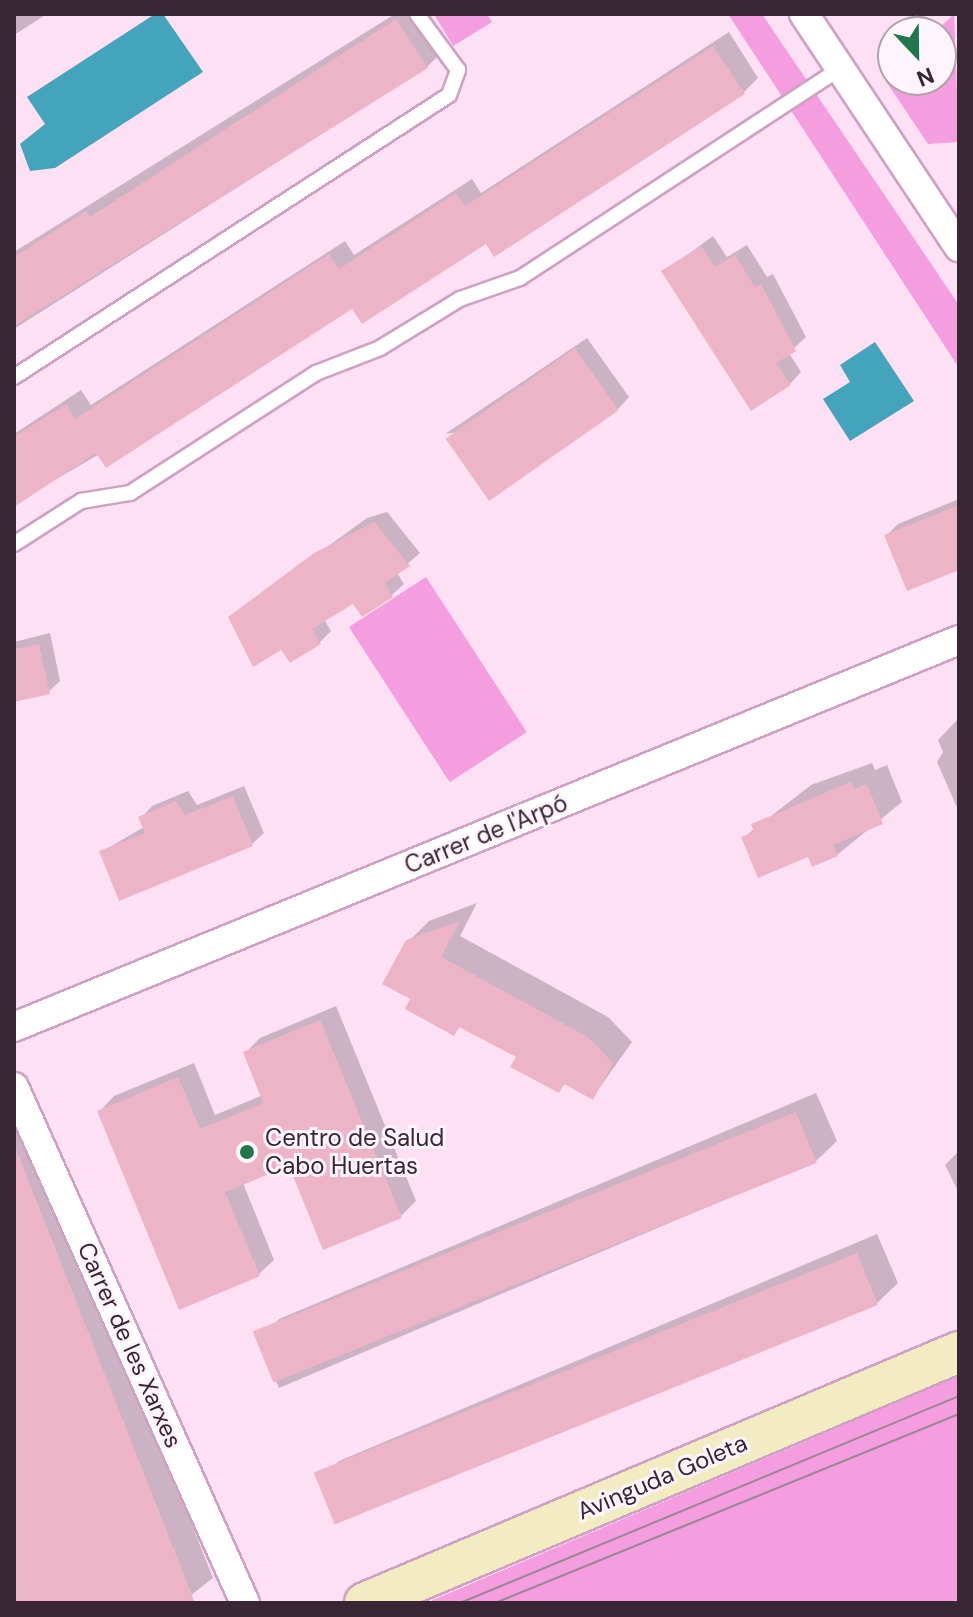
<!DOCTYPE html>
<meta charset="utf-8">
<style>
body{margin:0}
#map{position:relative;width:973px;height:1617px;overflow:hidden;background:#fee0f5;font-family:"DM Sans",sans-serif}
div>[style]{position:absolute}
[style*='--x']{left:calc(var(--x)*1px);top:calc(var(--y)*1px);width:calc(var(--w)*1px);rotate:calc(var(--a)*1deg)}
.green>*{inset:0;background:#f49edf;transform-origin:0 0}
.water>*{inset:0;background:#44a4bb}
.shadow>*{inset:0;background:#0003}
.building>*{inset:0;background:#edb4c8;transform-origin:0 0}
.roads{filter:drop-shadow(2px 0 #cfa1c3) drop-shadow(-2px 0 #cfa1c3) drop-shadow(0 2px #cfa1c3) drop-shadow(0 -2px #cfa1c3)}
.service>*{height:14px;margin:-7px;padding:0 7px;transform-origin:7px;border-radius:7px;background:#fff}
.minor>*{height:28px;margin:-14px;padding:0 14px;transform-origin:14px;border-radius:14px;background:#fff}
.secondary>*{height:40px;margin:-20px;padding:0 20px;transform-origin:20px;border-radius:20px;background:#f3ebc2}
.tram>*{height:2px;margin:-1px;padding:0 1px;transform-origin:1px;border-radius:1px;background:#9d8496}
.dots>*{width:22px;height:22px;translate:-50% -50%;box-sizing:border-box;border:4px solid #fef4fb;border-radius:50%}
span{translate:-50% -50%;white-space:nowrap;text-align:center;line-height:1.15;-webkit-text-stroke:6px #fef4fb;paint-order:stroke}
.street-label{font-size:24px;color:#392634}
.poi-label{font-size:24px;color:#392634}
.left{translate:0 -50%;text-align:left}
.frame{position:absolute;inset:0;border:16px solid #392634;pointer-events:none}
.north{position:absolute;left:877px;top:16px;width:80px;height:80px;box-sizing:border-box;background:#fef4fb;border:2px solid #afa2ab;border-radius:50%;rotate:158deg;font-size:22px;font-weight:700;line-height:32px;text-align:center;color:#392634}
.north::after{content:'';display:block;margin:auto;width:28px;height:36px;background:#20774b;clip-path:polygon(50% 0,100% 100%,50% 72%,0 100%)}
</style>
<div id="map">
<div class="green">
<div style="clip-path:polygon(434px 14px,487px 14px,492px 22px,453px 46px)"></div>
<div style="clip-path:polygon(728px 14px,762px 14px,959px 305px,959px 368px)"></div>
<div style="clip-path:polygon(954px 14px,959px 142px,928px 144px,885px 80px,893px 72px,893px 80px,941px 80px,941px 32px,935px 32px)"></div>
<div style="left:426px;top:577px;width:185px;height:92px;rotate:57deg"></div>
<div style="clip-path:polygon(959px 1376px,959px 1603px,426px 1603px)"></div>
</div>
<div class="water">
<div style="clip-path:polygon(155px 14px,163px 14px,203px 72px,55px 168px,30px 171px,20px 144px,45px 124px,27px 97px)"></div>
<div style="clip-path:polygon(875px 342px,914px 401px,850px 441px,823px 399px,850px 382px,840px 365px)"></div>
</div>
<div class="shadow">
<div style="clip-path:polygon(14px 14px,47px 14px,14px 35px)"></div>
<div style="clip-path:polygon(395px 14px,426px 14px,447px 47px,427px 67px,14px 329px,14px 252px)"></div>
<div style="clip-path:polygon(729px 32px,758px 78px,743px 93px,487px 241px,352px 306px,14px 504px,14px 434px,81px 390px,91px 405px,345px 241px,354px 255px,472px 179px,481px 193px)"></div>
<div style="clip-path:polygon(713px 236px,727px 257px,747px 245px,767px 277px,773px 274px,806px 337px,789px 353px,801px 372px,790px 384px,664px 272px)"></div>
<div style="clip-path:polygon(587px 338px,629px 397px,618px 409px,445px 434px)"></div>
<div style="clip-path:polygon(959px 499px,959px 568px,886px 536px,898px 524px)"></div>
<div style="clip-path:polygon(387px 512px,420px 553px,397px 573px,404px 584px,392px 595px,362px 614px,354px 601px,324px 619px,331px 631px,320px 642px,282px 647px,230px 617px,367px 518px)"></div>
<div style="clip-path:polygon(50px 633px,60px 681px,48px 692px,14px 700px,14px 642px)"></div>
<div style="clip-path:polygon(958px 719px,959px 719px,959px 812px,937px 762px,943px 752px,938px 740px)"></div>
<div style="clip-path:polygon(872px 763px,875px 770px,887px 765px,902px 802px,837px 855px,744px 837px,811px 785px)"></div>
<div style="clip-path:polygon(244px 786px,264px 833px,252px 844px,101px 852px,144px 827px,141px 818px,152px 806px,188px 791px,197px 805px)"></div>
<div style="clip-path:polygon(477px 903px,460px 936px,608px 1017px,632px 1042px,593px 1097px,566px 1083px,559px 1090px,518px 1056px,461px 1026px,454px 1033px,413px 999px,408px 942px,429px 921px)"></div>
<div style="clip-path:polygon(336px 1006px,416px 1201px,401px 1216px,290px 1164px,243px 1183px,274px 1260px,258px 1275px,99px 1112px,114px 1096px,194px 1063px,215px 1115px,263px 1095px,245px 1053px,260px 1038px)"></div>
<div style="clip-path:polygon(816px 1093px,837px 1141px,816px 1161px,279px 1388px,258px 1339px,279px 1319px)"></div>
<div style="clip-path:polygon(33px 1123px,213px 1578px,181px 1603px,14px 1603px,14px 1132px)"></div>
<div style="clip-path:polygon(959px 1151px,959px 1193px,945px 1165px)"></div>
<div style="clip-path:polygon(877px 1234px,898px 1283px,877px 1303px,319px 1482px,339px 1461px)"></div>
</div>
<div class="building">
<div style="clip-path:polygon(396px 19px,428px 68px,14px 326px,14px 257px,86px 211px,90px 217px)"></div>
<div style="clip-path:polygon(713px 46px,745px 94px,494px 257px,486px 244px,362px 324px,352px 309px,106px 468px,96px 453px,14px 507px,14px 437px,66px 404px,75px 419px,329px 254px,339px 269px,456px 193px,465px 206px)"></div>
<div style="clip-path:polygon(701px 246px,715px 267px,735px 255px,755px 287px,761px 284px,796px 351px,776px 363px,791px 385px,751px 411px,661px 271px)"></div>
<div style="left:575px;top:348px;width:76px;height:158px;rotate:55deg"></div>
<div style="clip-path:polygon(959px 505px,959px 570px,907px 591px,884px 535px)"></div>
<div style="clip-path:polygon(374px 522px,410px 566px,385px 583px,393px 597px,362px 617px,353px 604px,312px 629px,321px 644px,290px 663px,281px 650px,253px 667px,228px 617px,314px 553px)"></div>
<div style="clip-path:polygon(39px 644px,50px 694px,14px 702px,14px 649px)"></div>
<div style="clip-path:polygon(851px 782px,854px 789px,867px 784px,883px 824px,833px 845px,838px 856px,812px 867px,808px 857px,758px 878px,741px 837px,754px 832px,751px 824px)"></div>
<div style="clip-path:polygon(233px 796px,253px 846px,119px 901px,99px 851px,145px 833px,138px 817px,176px 801px,185px 815px)"></div>
<div style="clip-path:polygon(460px 921px,441px 957px,588px 1037px,613px 1063px,593px 1100px,564px 1084px,559px 1093px,510px 1067px,516px 1057px,459px 1027px,454px 1036px,405px 1009px,410px 999px,382px 984px,406px 940px)"></div>
<div style="clip-path:polygon(320px 1020px,402px 1218px,323px 1250px,289px 1166px,225px 1192px,260px 1276px,179px 1310px,97px 1111px,178px 1077px,200px 1129px,263px 1103px,243px 1052px)"></div>
<div style="left:796px;top:1112px;width:55px;height:586px;rotate:68deg"></div>
<div style="clip-path:polygon(14px 1149px,16px 1149px,195px 1603px,14px 1603px)"></div>
<div style="left:857px;top:1253px;width:56px;height:586px;rotate:68deg"></div>
</div>
<div class="roads">
<div class="service">
<div style="--x:14;--y:377;--w:518;--a:-32.95"></div>
<div style="--x:449;--y:95;--w:27;--a:-70"></div>
<div style="--x:458;--y:70;--w:69;--a:-126.2"></div>
<div style="--x:14;--y:544;--w:80;--a:-32.7"></div>
<div style="--x:81;--y:501;--w:50;--a:-9.3"></div>
<div style="--x:130;--y:493;--w:221;--a:-32.8"></div>
<div style="--x:316;--y:373;--w:69;--a:-21.3"></div>
<div style="--x:380;--y:348;--w:94;--a:-31.5"></div>
<div style="--x:460;--y:299;--w:64;--a:-19.3"></div>
<div style="--x:520;--y:278;--w:384;--a:-33.2"></div>
</div>
<div class="minor">
<div style="--x:804;--y:14;--w:280;--a:56.4"></div>
<div style="--x:14;--y:1027;--w:1021;--a:-22.27"></div>
<div style="--x:14;--y:1087;--w:565;--a:65.88"></div>
</div>
<div class="secondary">
<div style="--x:365;--y:1603;--w:645;--a:-22.91"></div>
</div>
</div>
<div class="tram">
<div style="--x:460;--y:1603;--w:540;--a:-22.53"></div>
<div style="--x:495;--y:1603;--w:501;--a:-22.16"></div>
</div>
<div class="dots">
<div style="left:247px;top:1152px;background:#20774b"></div>
</div>
<div class="street-label">
<span style="left:486px;top:834px;rotate:-22deg">Carrer de l'Arpó</span>
<span style="left:130px;top:1345px;rotate:66deg">Carrer de les Xarxes</span>
<span style="left:662px;top:1477px;rotate:-23deg">Avinguda Goleta</span>
</div>
<div class="poi-label">
<span class="left" style="left:265px;top:1152px">Centro de Salud<br>Cabo Huertas</span>
</div>
<div class="frame"></div>
<div class="north">N</div>
</div>
